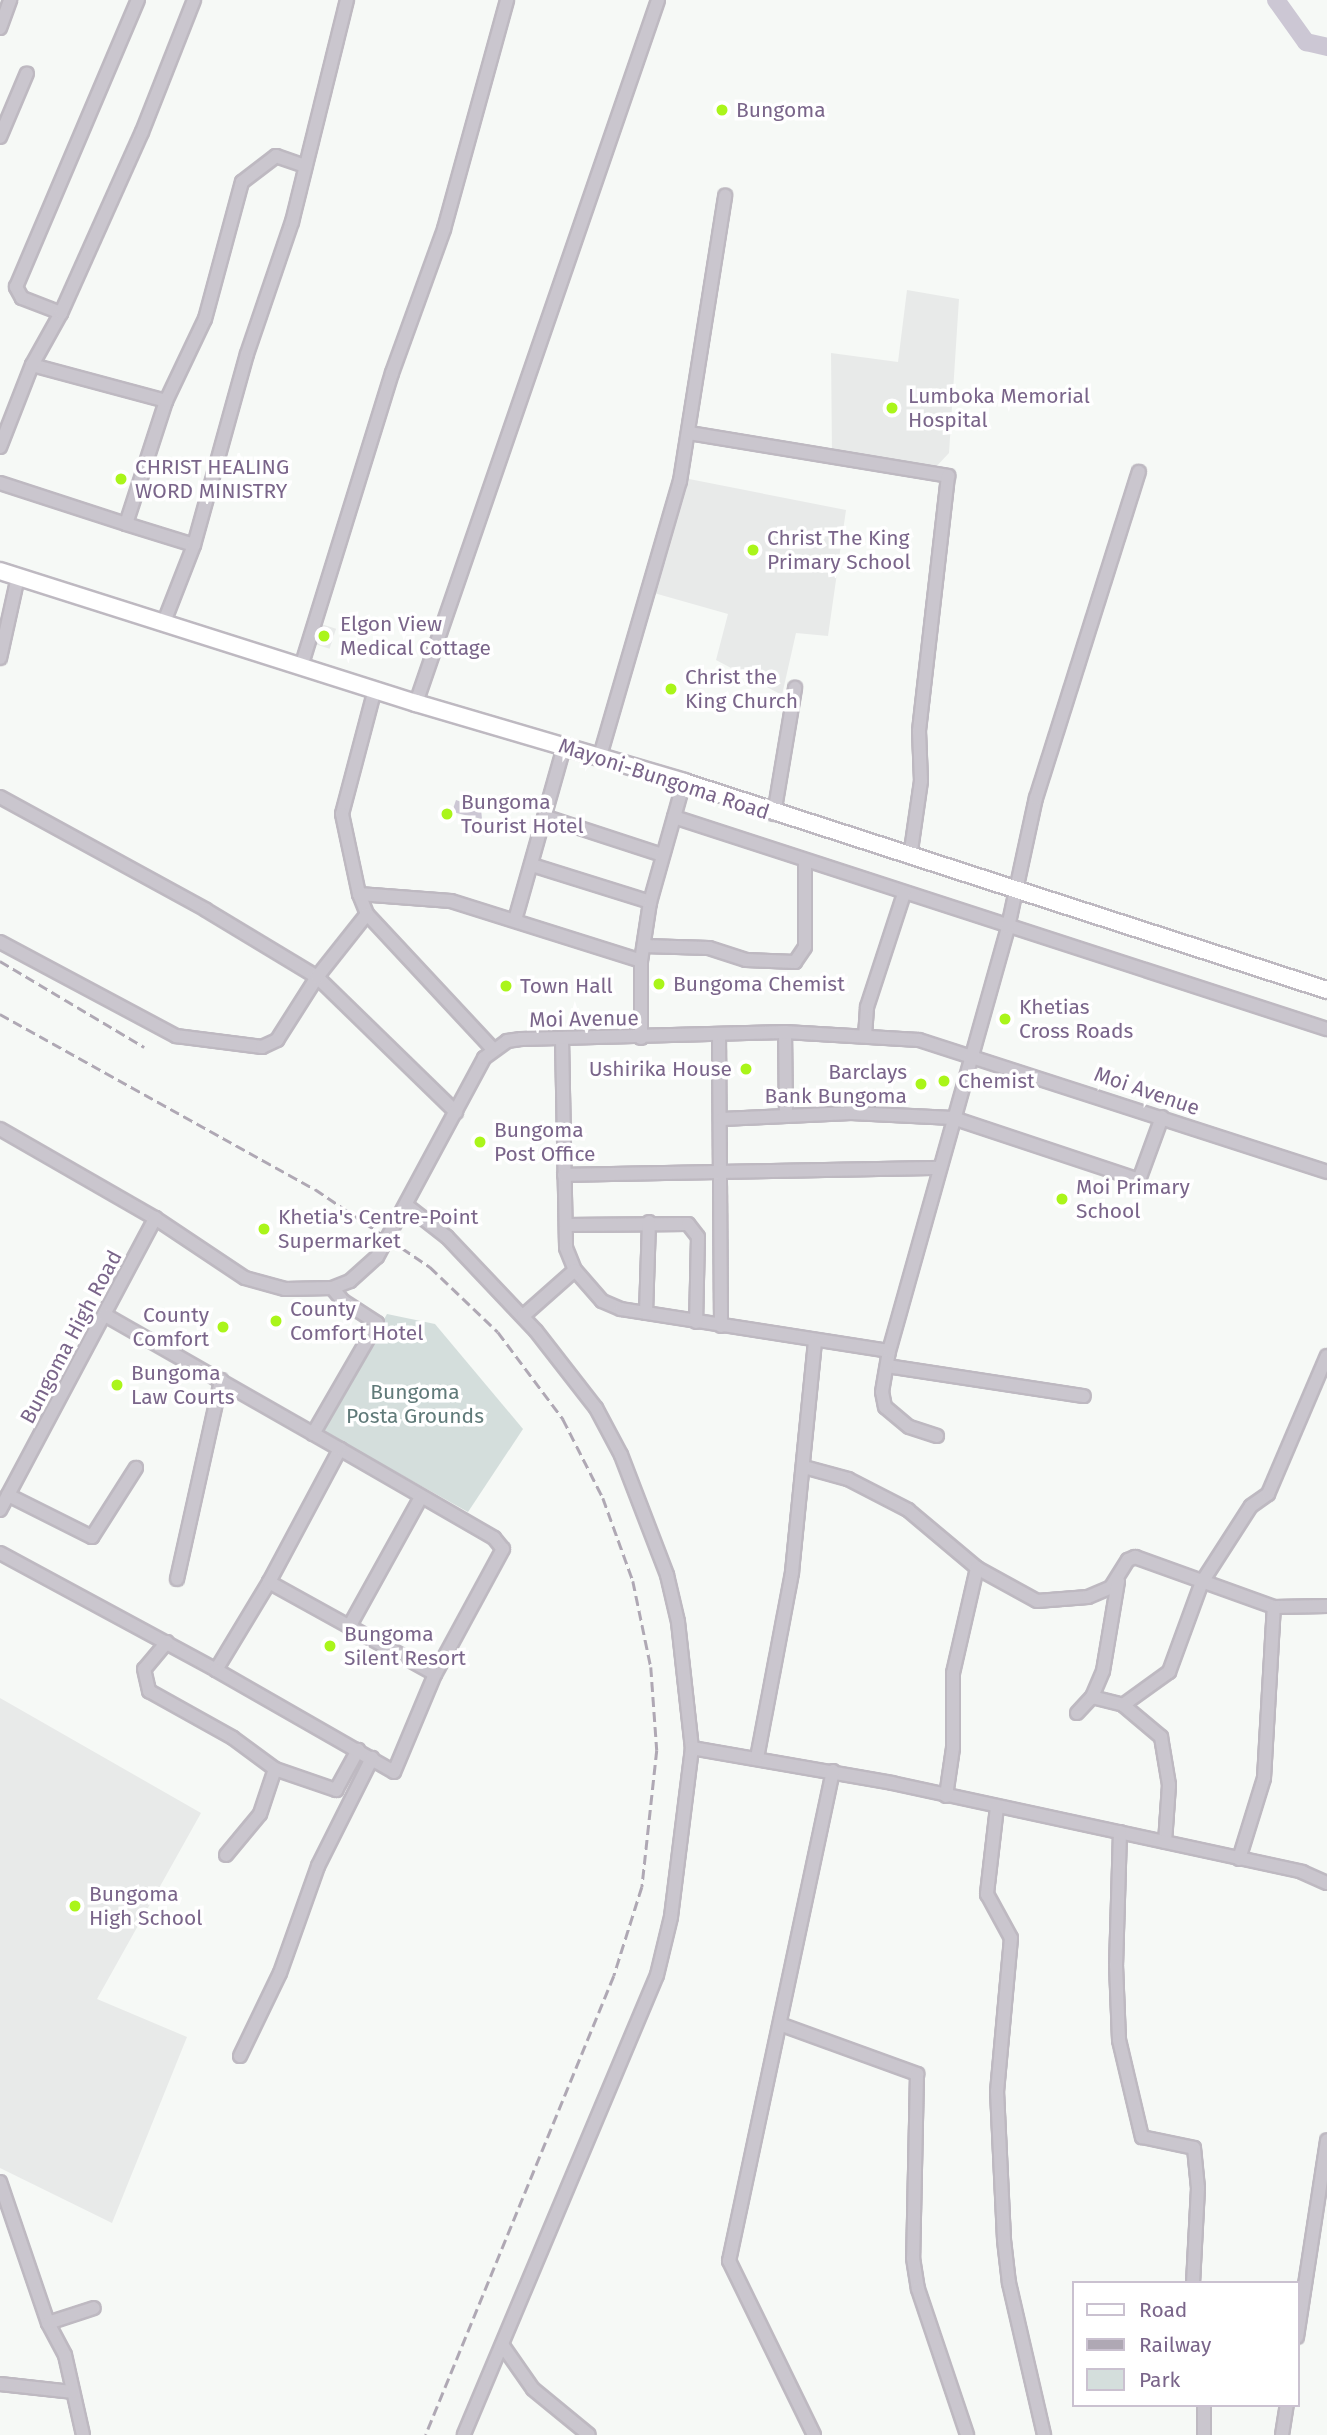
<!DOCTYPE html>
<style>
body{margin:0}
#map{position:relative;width:1327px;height:2435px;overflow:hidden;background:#f6f9f6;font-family:"Fira Sans",sans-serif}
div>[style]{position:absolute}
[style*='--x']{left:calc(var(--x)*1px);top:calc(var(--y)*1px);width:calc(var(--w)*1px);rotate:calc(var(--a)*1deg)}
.built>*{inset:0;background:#e8eae9;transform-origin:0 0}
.green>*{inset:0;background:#d4dedc}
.water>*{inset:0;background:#ccc7d4}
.river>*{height:18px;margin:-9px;padding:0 9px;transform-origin:9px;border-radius:9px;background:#ccc7d4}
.roads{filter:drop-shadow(2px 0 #beb9c1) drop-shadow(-2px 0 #beb9c1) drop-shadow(0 2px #beb9c1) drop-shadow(0 -2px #beb9c1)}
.minor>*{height:12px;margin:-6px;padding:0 6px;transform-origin:6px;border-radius:6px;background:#cac6ce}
.major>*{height:16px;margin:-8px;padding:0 8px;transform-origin:8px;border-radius:8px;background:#fff}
.rail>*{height:2.5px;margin-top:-1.25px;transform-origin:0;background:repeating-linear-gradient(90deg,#afa8b4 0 10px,transparent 0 15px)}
.dots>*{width:19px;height:19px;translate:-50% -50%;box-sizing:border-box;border:4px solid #fff;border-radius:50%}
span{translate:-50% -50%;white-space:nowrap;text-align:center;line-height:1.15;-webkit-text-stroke:7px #fff;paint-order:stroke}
.poi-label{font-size:21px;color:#7a658a}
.left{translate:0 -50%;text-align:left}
.right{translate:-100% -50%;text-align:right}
.street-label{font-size:21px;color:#7a658a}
.park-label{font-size:21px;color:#607a79}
.legend{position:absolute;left:1072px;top:2281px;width:228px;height:126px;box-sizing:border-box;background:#fff;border:2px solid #cac1d0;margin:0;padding:9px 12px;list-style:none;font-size:21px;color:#7a658a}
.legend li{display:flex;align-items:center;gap:14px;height:35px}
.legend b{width:35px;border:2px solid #cac1d0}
</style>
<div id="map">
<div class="built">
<div style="clip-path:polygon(907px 290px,959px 299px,949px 453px,932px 471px,832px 454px,831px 353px,898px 362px)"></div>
<div style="clip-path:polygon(684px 478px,846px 510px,828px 636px,796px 633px,782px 695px,716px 660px,728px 614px,654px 593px)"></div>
<div style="left:318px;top:623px;width:19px;height:21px;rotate:18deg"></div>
<div style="clip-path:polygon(0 1698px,201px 1813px,97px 1999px,187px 2037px,112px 2223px,0 2168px)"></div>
</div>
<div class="green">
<div style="clip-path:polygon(387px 1314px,435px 1324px,523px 1429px,468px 1512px,321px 1430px)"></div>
</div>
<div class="water">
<div style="clip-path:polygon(456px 800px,481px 809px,482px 819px,452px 812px)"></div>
</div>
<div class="river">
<div style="--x:1276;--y:0;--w:52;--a:54.5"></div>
<div style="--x:1306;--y:42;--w:22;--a:13"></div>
</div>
<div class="roads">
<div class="minor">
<div style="--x:0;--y:28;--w:30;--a:-70"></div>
<div style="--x:0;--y:137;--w:69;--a:-67.1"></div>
<div style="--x:61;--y:313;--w:42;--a:-159"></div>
<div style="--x:22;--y:298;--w:13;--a:-119"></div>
<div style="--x:16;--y:287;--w:312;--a:-67"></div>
<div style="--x:32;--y:365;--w:139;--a:15"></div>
<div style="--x:689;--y:433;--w:263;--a:9.4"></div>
<div style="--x:948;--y:476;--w:257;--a:96.5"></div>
<div style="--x:919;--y:731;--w:50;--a:87.7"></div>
<div style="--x:921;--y:781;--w:77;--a:98.2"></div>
<div style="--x:0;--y:447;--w:88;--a:-68.7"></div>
<div style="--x:32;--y:365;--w:60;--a:-60.9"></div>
<div style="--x:61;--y:313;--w:198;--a:-65.9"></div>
<div style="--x:142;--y:132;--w:142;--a:-68.5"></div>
<div style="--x:0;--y:483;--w:133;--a:18"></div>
<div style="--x:126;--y:524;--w:129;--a:-72"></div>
<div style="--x:166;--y:401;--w:91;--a:-64.6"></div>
<div style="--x:205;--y:319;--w:142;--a:-74.9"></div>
<div style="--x:242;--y:182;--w:43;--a:-37.4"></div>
<div style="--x:276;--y:156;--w:31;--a:19"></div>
<div style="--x:126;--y:524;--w:71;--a:17.2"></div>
<div style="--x:164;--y:622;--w:83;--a:-68.7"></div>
<div style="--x:194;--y:545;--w:198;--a:-74.5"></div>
<div style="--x:247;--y:354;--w:139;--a:-71.2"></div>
<div style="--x:292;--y:222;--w:229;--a:-76.1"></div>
<div style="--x:0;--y:658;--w:83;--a:-77.5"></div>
<div style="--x:301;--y:667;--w:308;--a:-72.8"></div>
<div style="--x:392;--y:373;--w:153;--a:-70.1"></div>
<div style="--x:444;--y:229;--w:238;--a:-74.6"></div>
<div style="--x:375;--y:689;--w:129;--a:104.8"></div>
<div style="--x:342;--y:814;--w:82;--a:78"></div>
<div style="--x:359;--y:894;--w:22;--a:68"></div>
<div style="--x:367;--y:914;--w:185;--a:47"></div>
<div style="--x:416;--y:703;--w:743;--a:-71"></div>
<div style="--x:600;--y:756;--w:286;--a:-73.8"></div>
<div style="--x:680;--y:481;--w:289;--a:-81"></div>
<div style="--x:0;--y:797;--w:235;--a:28.7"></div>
<div style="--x:206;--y:910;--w:130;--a:31.1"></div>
<div style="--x:317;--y:977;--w:194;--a:44.2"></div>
<div style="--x:774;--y:814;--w:128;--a:-80.5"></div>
<div style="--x:546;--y:817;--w:122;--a:18.1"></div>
<div style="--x:674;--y:817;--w:687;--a:17.99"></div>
<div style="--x:532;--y:865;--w:124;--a:17.4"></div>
<div style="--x:359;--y:894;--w:92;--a:4.4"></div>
<div style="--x:451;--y:901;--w:199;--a:17.5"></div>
<div style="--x:515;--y:920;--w:180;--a:-74.2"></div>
<div style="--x:0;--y:942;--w:200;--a:28.1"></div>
<div style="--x:176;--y:1036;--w:87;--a:7.3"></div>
<div style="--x:262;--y:1047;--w:17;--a:-25"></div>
<div style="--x:277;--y:1040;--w:75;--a:-57.6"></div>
<div style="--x:317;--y:977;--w:80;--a:-51.6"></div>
<div style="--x:644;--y:946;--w:65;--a:1.8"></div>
<div style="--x:709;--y:948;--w:39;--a:18"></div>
<div style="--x:746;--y:960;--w:49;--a:2.3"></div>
<div style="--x:795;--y:962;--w:18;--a:-56"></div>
<div style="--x:805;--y:947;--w:85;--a:-90"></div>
<div style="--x:785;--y:1032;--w:84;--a:89.3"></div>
<div style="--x:719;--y:1036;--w:290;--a:89.6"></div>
<div style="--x:865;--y:1036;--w:29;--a:-86"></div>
<div style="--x:867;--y:1007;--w:119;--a:-71.9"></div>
<div style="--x:562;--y:1038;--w:210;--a:88.9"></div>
<div style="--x:566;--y:1248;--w:24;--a:68"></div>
<div style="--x:575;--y:1270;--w:41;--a:48.9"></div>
<div style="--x:602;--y:1301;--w:21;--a:23"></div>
<div style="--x:621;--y:1309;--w:271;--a:8.9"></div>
<div style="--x:641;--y:1038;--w:77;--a:-90"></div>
<div style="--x:641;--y:961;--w:60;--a:-81.3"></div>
<div style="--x:650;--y:902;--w:125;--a:-74.2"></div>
<div style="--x:722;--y:1119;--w:129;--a:-2.7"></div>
<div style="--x:851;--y:1113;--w:102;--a:2.8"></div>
<div style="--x:953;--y:1118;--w:196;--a:18.4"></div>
<div style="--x:1139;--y:1180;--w:67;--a:-69.9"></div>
<div style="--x:0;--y:1129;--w:179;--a:29.9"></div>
<div style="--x:155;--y:1218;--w:108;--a:33.7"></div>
<div style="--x:245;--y:1278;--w:41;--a:15.4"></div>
<div style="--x:285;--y:1289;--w:47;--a:-1.2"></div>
<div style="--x:332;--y:1288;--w:19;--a:-21"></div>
<div style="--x:350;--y:1281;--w:36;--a:-42"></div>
<div style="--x:377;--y:1257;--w:226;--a:-61.7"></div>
<div style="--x:484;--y:1058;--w:29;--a:-36"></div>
<div style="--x:507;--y:1041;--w:14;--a:-8"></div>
<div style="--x:521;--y:1039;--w:264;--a:-1.5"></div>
<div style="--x:785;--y:1032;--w:134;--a:3.4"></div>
<div style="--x:919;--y:1040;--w:429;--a:17.9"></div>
<div style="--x:564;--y:1175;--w:375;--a:-1.1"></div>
<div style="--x:406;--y:1205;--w:52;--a:38"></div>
<div style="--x:447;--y:1237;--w:129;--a:46.6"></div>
<div style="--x:536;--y:1331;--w:98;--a:52.1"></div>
<div style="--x:596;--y:1408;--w:53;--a:62"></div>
<div style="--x:621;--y:1455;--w:129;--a:69"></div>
<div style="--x:667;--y:1575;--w:48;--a:76.8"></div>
<div style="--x:678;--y:1622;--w:127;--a:83.7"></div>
<div style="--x:692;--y:1748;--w:170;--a:97.1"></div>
<div style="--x:671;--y:1917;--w:60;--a:103.6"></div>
<div style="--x:657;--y:1975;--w:499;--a:112.8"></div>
<div style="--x:566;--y:1225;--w:122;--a:-0.5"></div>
<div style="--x:688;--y:1224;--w:16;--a:52"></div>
<div style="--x:698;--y:1237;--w:85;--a:91.3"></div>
<div style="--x:646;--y:1313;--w:91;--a:-88.1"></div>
<div style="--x:523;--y:1316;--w:69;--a:-41.5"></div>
<div style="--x:887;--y:1366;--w:199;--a:8.7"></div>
<div style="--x:313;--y:1434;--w:128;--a:-60"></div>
<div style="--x:377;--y:1323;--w:40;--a:-147.1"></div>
<div style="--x:343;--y:1301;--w:17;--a:-130"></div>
<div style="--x:937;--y:1436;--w:29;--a:-162"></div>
<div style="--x:909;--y:1427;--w:31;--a:-140"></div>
<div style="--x:885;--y:1407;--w:15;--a:-101"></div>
<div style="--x:882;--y:1392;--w:42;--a:-80.3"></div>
<div style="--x:889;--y:1351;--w:440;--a:-74.3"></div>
<div style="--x:1008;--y:927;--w:132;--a:-77.8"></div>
<div style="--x:1036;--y:798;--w:342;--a:-72.5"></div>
<div style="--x:340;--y:1449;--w:178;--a:30"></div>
<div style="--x:494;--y:1538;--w:14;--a:51"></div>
<div style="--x:503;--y:1549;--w:142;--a:118.5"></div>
<div style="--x:804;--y:1467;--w:46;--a:15.3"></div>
<div style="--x:848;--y:1479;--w:68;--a:27.3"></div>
<div style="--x:908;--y:1510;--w:90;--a:40"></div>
<div style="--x:977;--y:1568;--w:68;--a:28.8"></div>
<div style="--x:1037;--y:1601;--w:51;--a:-4.5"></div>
<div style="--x:1088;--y:1597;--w:25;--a:-23"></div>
<div style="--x:1111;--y:1587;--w:32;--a:-58"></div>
<div style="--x:1128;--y:1560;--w:8;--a:-23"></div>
<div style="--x:1135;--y:1557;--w:148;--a:19.8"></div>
<div style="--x:1274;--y:1607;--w:53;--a:-1.1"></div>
<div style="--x:8;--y:1495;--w:94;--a:26.6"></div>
<div style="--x:92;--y:1537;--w:82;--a:-57.5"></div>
<div style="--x:0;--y:1510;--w:331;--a:-62"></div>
<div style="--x:0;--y:1553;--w:246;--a:28.4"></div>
<div style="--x:216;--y:1670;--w:103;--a:-58.9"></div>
<div style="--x:269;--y:1582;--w:151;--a:-61.9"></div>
<div style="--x:340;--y:1449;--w:271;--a:-150.3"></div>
<div style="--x:177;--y:1579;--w:204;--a:-77.5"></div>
<div style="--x:349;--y:1627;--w:149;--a:-61"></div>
<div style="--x:167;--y:1642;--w:35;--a:130"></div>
<div style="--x:144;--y:1669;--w:23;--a:77"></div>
<div style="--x:149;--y:1691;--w:96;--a:29.2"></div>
<div style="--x:233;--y:1738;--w:52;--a:36.4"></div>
<div style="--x:275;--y:1769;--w:65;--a:19"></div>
<div style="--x:336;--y:1790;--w:46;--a:-61.2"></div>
<div style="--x:216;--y:1670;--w:205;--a:29.8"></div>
<div style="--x:394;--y:1772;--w:106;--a:-67.3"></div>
<div style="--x:435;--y:1674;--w:190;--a:-151"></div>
<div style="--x:1092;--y:1697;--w:32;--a:14"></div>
<div style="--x:1123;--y:1705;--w:57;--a:-35.7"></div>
<div style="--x:1169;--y:1672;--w:96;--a:-69.9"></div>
<div style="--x:1202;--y:1582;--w:90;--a:-57.2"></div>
<div style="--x:1251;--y:1506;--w:21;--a:-35"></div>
<div style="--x:1268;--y:1494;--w:150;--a:-66.9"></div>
<div style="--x:1123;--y:1705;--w:50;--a:40.1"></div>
<div style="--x:1161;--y:1737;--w:49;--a:80.5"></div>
<div style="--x:1169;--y:1785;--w:57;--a:94"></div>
<div style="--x:1077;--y:1713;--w:22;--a:-47"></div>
<div style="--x:1092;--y:1697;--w:28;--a:-67"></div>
<div style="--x:1103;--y:1671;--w:91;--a:-80.5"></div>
<div style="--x:692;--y:1748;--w:203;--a:9.9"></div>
<div style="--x:892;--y:1783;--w:420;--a:12.2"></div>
<div style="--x:1302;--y:1872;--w:27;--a:24"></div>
<div style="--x:757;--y:1758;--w:189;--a:-79.3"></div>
<div style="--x:792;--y:1572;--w:231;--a:-84.3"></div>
<div style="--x:946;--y:1796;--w:49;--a:-81.7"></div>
<div style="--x:953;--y:1748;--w:75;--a:-90"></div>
<div style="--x:953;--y:1673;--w:108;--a:-77.1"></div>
<div style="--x:997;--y:1807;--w:88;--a:96.6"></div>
<div style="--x:987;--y:1894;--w:50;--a:61.4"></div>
<div style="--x:1011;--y:1938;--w:154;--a:95.2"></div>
<div style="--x:997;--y:2091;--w:149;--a:87.3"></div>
<div style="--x:1004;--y:2240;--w:43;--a:83.4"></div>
<div style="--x:1009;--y:2283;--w:156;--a:77"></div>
<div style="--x:1120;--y:1832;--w:133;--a:91.7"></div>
<div style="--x:1116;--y:1965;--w:75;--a:87.7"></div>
<div style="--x:1119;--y:2040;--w:100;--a:76.7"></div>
<div style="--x:1142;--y:2137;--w:53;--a:11.9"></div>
<div style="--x:1194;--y:2148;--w:40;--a:84.3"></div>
<div style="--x:1198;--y:2188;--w:95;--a:93"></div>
<div style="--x:226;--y:1855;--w:53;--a:-50.3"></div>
<div style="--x:260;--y:1814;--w:47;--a:-71.6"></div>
<div style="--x:1239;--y:1859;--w:85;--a:-72.8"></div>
<div style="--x:1264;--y:1778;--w:171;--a:-86.7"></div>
<div style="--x:782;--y:2025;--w:144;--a:19.9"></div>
<div style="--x:917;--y:2074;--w:184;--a:91.2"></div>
<div style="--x:913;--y:2258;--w:31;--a:81"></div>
<div style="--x:918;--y:2289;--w:154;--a:71.4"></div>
<div style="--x:240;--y:2056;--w:92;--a:-64.3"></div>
<div style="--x:280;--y:1973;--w:114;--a:-70.4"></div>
<div style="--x:318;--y:1866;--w:121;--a:-63.4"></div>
<div style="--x:0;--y:2182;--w:149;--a:71.2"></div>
<div style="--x:48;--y:2323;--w:36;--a:62"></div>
<div style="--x:65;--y:2355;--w:82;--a:77.3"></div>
<div style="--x:48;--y:2323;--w:48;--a:-18.1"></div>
<div style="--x:1297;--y:2337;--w:199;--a:-81.3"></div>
<div style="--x:503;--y:2346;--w:52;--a:55.1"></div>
<div style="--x:533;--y:2389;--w:72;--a:39.4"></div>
<div style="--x:0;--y:2384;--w:72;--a:6.3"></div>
<div style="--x:1204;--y:2405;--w:30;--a:90"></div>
<div style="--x:814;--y:2435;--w:194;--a:-116"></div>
<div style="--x:729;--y:2261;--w:501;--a:-78.02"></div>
<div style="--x:1282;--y:2435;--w:30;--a:-81"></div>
</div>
<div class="major">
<div style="--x:0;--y:571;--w:436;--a:17.6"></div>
<div style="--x:416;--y:703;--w:279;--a:16.4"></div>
<div style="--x:684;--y:782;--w:676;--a:17.93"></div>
</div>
</div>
<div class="rail">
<div style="--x:0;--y:961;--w:168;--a:30.8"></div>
<div style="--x:0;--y:1014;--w:360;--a:29.1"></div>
<div style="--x:315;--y:1189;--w:139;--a:34.1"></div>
<div style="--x:430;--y:1267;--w:94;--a:43.7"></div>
<div style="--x:498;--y:1332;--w:109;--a:53.2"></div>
<div style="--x:563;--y:1419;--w:89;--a:63.1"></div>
<div style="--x:603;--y:1498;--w:88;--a:70.1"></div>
<div style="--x:633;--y:1581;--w:88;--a:78.2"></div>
<div style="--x:651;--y:1667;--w:83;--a:85.9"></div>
<div style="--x:657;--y:1750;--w:138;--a:96.2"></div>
<div style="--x:642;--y:1887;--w:93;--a:107.5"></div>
<div style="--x:614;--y:1976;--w:496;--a:112.3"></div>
</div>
<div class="dots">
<div style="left:722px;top:110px;background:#aaf51a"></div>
<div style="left:892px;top:408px;background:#aaf51a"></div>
<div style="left:121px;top:479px;background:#aaf51a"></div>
<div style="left:753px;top:550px;background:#aaf51a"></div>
<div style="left:324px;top:636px;background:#aaf51a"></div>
<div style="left:671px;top:689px;background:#aaf51a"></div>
<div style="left:447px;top:814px;background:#aaf51a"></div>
<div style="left:659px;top:984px;background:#aaf51a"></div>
<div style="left:506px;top:986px;background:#aaf51a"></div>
<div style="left:1005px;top:1019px;background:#aaf51a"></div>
<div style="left:746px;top:1069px;background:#aaf51a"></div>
<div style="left:944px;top:1081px;background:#aaf51a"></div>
<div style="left:921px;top:1084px;background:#aaf51a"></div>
<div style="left:480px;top:1142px;background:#aaf51a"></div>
<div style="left:1062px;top:1199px;background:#aaf51a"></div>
<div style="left:264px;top:1229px;background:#aaf51a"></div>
<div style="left:276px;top:1321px;background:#aaf51a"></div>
<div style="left:223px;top:1327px;background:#aaf51a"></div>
<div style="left:117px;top:1385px;background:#aaf51a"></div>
<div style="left:330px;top:1646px;background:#aaf51a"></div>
<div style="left:75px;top:1906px;background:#aaf51a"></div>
</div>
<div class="poi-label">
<span class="left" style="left:736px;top:110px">Bungoma</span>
<span class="left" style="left:908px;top:408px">Lumboka Memorial<br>Hospital</span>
<span class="left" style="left:135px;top:479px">CHRIST HEALING<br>WORD MINISTRY</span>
<span class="left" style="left:767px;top:550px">Christ The King<br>Primary School</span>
<span class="left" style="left:340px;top:636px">Elgon View<br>Medical Cottage</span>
<span class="left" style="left:685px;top:689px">Christ the<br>King Church</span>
<span class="left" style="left:461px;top:814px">Bungoma<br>Tourist Hotel</span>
<span class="left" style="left:673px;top:984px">Bungoma Chemist</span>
<span class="left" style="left:520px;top:986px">Town Hall</span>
<span class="left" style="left:1019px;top:1019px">Khetias<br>Cross Roads</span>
<span class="right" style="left:732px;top:1069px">Ushirika House</span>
<span class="right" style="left:907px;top:1084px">Barclays<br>Bank Bungoma</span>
<span class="left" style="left:958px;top:1081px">Chemist</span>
<span class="left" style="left:494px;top:1142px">Bungoma<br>Post Office</span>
<span class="left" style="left:1076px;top:1199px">Moi Primary<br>School</span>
<span class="left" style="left:278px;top:1229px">Khetia's Centre-Point<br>Supermarket</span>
<span class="left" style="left:290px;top:1321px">County<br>Comfort Hotel</span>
<span class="right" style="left:209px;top:1327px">County<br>Comfort</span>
<span class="left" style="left:131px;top:1385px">Bungoma<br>Law Courts</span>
<span class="left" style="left:344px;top:1646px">Bungoma<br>Silent Resort</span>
<span class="left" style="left:89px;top:1906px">Bungoma<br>High School</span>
</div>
<div class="street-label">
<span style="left:664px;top:779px;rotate:18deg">Mayoni-Bungoma Road</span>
<span style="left:584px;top:1019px;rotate:-1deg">Moi Avenue</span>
<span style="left:1147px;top:1091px;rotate:19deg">Moi Avenue</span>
<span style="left:71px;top:1337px;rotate:-62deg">Bungoma High Road</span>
</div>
<div class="park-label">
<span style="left:415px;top:1404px">Bungoma<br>Posta Grounds</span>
</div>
<ul class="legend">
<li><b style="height:9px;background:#fff"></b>Road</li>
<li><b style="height:9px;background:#afa8b4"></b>Railway</li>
<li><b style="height:19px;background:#d4dedc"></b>Park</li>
</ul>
</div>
